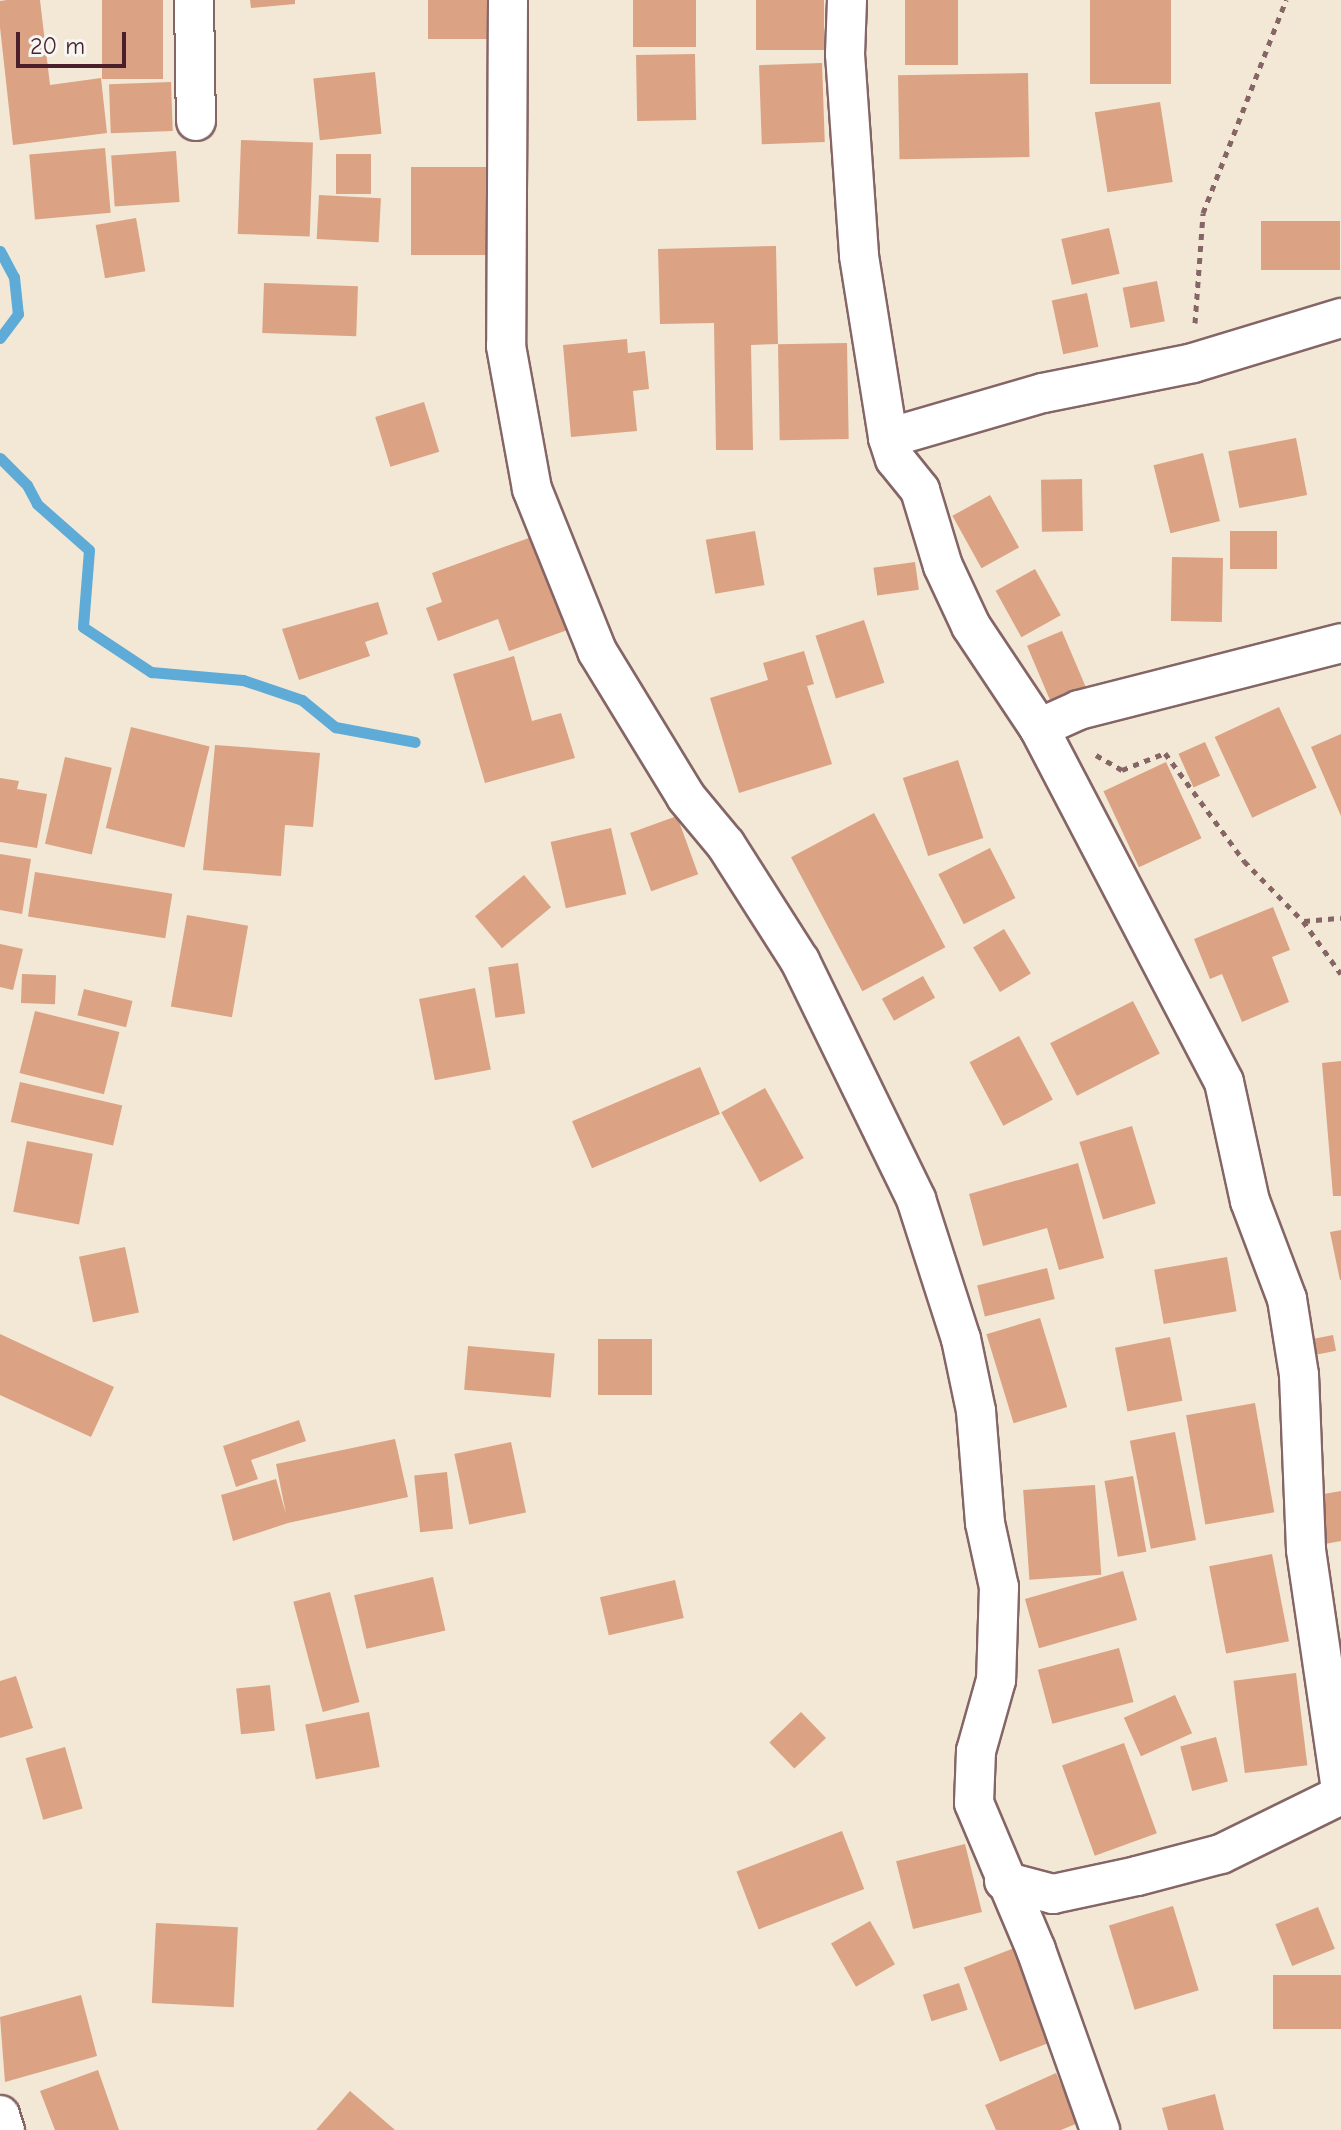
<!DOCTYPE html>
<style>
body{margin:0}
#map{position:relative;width:1341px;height:2130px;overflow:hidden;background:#f2e8d5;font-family:"Comic Neue",sans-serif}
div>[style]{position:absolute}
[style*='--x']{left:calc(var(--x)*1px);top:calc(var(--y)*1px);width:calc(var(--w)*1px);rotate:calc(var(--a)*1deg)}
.stream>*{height:11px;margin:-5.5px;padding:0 5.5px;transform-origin:5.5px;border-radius:5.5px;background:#5fabd8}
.building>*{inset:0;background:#dba283;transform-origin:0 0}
.path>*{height:5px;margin-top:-2.5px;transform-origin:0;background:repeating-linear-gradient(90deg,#856566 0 6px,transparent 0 12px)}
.roads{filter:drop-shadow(2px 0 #856566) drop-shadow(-2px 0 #856566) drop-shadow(0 2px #856566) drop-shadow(0 -2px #856566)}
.minor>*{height:38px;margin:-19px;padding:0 19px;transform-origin:19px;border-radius:19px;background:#fff}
span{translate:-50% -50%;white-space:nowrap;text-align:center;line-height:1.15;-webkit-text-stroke:6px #f6f6f2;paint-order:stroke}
.scale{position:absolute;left:16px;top:32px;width:110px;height:36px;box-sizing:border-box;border:4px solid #4a1f2b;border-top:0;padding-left:10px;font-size:24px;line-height:28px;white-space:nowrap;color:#4a1f2b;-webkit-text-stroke:6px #f6f6f2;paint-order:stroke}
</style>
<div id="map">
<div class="stream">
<div style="--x:0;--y:251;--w:30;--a:62"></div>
<div style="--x:14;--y:277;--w:37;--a:84"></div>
<div style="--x:18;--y:314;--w:30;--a:127"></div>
<div style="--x:0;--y:458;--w:38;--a:45"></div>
<div style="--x:27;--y:485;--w:21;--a:62"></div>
<div style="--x:37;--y:504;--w:69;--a:41.5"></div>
<div style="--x:89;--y:550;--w:77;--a:94.5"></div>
<div style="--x:83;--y:627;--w:82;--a:33.5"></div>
<div style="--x:151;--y:672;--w:92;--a:5"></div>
<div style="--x:243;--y:680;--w:62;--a:18.7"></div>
<div style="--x:302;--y:700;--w:43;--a:39.3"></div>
<div style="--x:335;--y:727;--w:81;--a:10.6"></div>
</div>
<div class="building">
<div style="clip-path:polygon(7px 0,40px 0,50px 85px,101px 78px,107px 133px,13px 145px,0 27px,0 1px)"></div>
<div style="left:102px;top:0;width:61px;height:79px"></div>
<div style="clip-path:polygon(250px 0,295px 0,295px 4px,251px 8px)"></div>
<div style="left:428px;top:0;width:63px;height:39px"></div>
<div style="left:633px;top:0;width:63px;height:47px"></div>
<div style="left:756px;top:0;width:68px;height:50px"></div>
<div style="left:905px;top:0;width:53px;height:65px"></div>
<div style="left:1090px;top:0;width:81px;height:84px"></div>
<div style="left:695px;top:54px;width:66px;height:59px;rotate:89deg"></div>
<div style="left:822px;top:63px;width:79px;height:63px;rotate:88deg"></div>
<div style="left:375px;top:72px;width:62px;height:62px;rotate:84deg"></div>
<div style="left:1028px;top:73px;width:84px;height:130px;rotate:89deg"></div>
<div style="left:171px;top:82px;width:49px;height:62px;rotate:88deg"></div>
<div style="left:1160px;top:102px;width:81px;height:66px;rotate:81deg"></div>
<div style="left:241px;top:140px;width:72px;height:94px;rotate:2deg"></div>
<div style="left:105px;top:148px;width:65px;height:76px;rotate:85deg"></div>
<div style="left:176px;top:151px;width:51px;height:65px;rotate:86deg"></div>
<div style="left:336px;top:154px;width:35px;height:40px"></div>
<div style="left:411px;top:167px;width:87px;height:88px"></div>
<div style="left:319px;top:195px;width:62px;height:44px;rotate:3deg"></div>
<div style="left:136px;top:218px;width:54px;height:41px;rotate:80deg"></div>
<div style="left:1261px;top:221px;width:79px;height:49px"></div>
<div style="left:1109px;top:228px;width:47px;height:49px;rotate:77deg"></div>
<div style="clip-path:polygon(776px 246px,778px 344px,751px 345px,753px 450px,716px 450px,714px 323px,660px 324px,658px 249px)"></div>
<div style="left:1157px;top:281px;width:41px;height:35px;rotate:79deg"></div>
<div style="left:264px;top:283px;width:94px;height:50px;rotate:2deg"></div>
<div style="left:1087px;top:293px;width:55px;height:36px;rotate:78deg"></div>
<div style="clip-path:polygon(627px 339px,628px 353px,645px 351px,649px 389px,633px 391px,637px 431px,571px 437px,563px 345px)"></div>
<div style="left:847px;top:343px;width:96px;height:69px;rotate:89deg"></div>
<div style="left:424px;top:402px;width:52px;height:51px;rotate:73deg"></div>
<div style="left:1296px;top:438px;width:58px;height:69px;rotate:79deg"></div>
<div style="left:1203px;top:453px;width:70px;height:51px;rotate:76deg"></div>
<div style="left:1082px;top:479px;width:52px;height:41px;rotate:89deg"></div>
<div style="left:990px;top:495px;width:60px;height:43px;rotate:61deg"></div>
<div style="left:755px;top:531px;width:55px;height:50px;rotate:80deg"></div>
<div style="left:1230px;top:531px;width:47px;height:38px"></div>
<div style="clip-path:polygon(540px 534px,573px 628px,509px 651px,498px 619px,438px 641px,426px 608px,442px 602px,432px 573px)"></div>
<div style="left:1172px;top:557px;width:51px;height:64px;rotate:1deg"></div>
<div style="left:915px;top:562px;width:28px;height:42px;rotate:82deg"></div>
<div style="left:1035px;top:569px;width:53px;height:45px;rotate:61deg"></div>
<div style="clip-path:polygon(378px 602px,388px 634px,365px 642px,370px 656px,299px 680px,282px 629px)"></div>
<div style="left:864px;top:620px;width:66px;height:51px;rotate:72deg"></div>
<div style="left:1062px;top:631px;width:64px;height:38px;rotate:67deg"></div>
<div style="clip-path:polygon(804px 651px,814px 684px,807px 686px,832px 764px,739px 793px,710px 698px,768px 680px,763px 663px)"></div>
<div style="clip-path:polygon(514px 656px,532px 721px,561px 713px,575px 758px,485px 783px,453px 674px)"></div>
<div style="left:1279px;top:707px;width:89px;height:71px;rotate:65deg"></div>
<div style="left:131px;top:727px;width:81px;height:104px;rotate:14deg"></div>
<div style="clip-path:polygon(1341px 734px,1341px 816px,1311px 747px)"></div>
<div style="left:1205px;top:742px;width:37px;height:29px;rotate:66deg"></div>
<div style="clip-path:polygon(215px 745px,320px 753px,313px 827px,285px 825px,281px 876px,203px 870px)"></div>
<div style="left:65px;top:757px;width:48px;height:89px;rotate:13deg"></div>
<div style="left:958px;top:760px;width:82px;height:58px;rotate:72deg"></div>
<div style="left:1166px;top:762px;width:84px;height:69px;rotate:65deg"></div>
<div style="clip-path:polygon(0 778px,19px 781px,17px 789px,47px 794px,37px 848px,0 842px)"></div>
<div style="left:874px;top:813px;width:152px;height:94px;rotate:62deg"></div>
<div style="left:677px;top:816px;width:62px;height:50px;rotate:70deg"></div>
<div style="left:611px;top:828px;width:68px;height:62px;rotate:77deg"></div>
<div style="left:990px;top:848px;width:56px;height:58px;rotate:63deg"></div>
<div style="clip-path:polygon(0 854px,31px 859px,22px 914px,0 910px)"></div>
<div style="left:35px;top:872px;width:139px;height:45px;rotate:9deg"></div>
<div style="left:524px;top:875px;width:42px;height:64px;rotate:50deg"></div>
<div style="clip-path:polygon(1273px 907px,1290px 950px,1272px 957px,1289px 1002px,1242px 1022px,1222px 974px,1210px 979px,1194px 939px)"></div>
<div style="left:187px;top:915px;width:62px;height:93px;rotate:10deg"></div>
<div style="left:1004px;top:929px;width:52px;height:36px;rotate:59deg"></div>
<div style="clip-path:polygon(0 944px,23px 949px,13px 990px,0 987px)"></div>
<div style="left:518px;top:963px;width:51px;height:30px;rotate:82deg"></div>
<div style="left:22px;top:974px;width:34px;height:29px;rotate:2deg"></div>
<div style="left:923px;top:976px;width:25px;height:47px;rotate:61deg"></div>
<div style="left:475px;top:988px;width:83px;height:57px;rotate:79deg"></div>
<div style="left:84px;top:989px;width:50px;height:27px;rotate:14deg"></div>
<div style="left:1133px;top:1001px;width:59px;height:93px;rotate:63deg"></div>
<div style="left:35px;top:1011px;width:87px;height:64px;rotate:14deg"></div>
<div style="left:1019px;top:1036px;width:72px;height:56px;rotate:62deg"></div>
<div style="clip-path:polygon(1341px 1061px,1341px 1196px,1333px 1196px,1322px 1063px)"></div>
<div style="left:700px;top:1067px;width:51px;height:139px;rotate:67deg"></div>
<div style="left:20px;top:1082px;width:105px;height:41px;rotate:13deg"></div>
<div style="left:765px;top:1088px;width:80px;height:50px;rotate:61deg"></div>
<div style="left:1132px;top:1126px;width:81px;height:55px;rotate:73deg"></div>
<div style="left:27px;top:1141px;width:67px;height:72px;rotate:11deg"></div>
<div style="clip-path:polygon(1078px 1163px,1104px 1258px,1059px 1270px,1047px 1228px,983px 1246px,969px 1194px)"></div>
<div style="clip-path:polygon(1341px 1230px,1341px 1280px,1340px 1280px,1330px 1232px)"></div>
<div style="left:125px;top:1247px;width:67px;height:47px;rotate:78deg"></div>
<div style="left:1227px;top:1257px;width:55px;height:74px;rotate:80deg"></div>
<div style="left:1047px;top:1268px;width:32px;height:72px;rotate:76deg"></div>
<div style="left:1040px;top:1318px;width:93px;height:56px;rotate:73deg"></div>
<div style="clip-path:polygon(0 1334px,114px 1387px,91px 1437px,0 1395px)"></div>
<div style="left:1333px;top:1335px;width:16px;height:22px;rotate:79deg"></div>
<div style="left:1170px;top:1337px;width:65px;height:56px;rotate:79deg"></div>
<div style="left:652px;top:1339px;width:56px;height:54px;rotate:90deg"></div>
<div style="left:468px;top:1346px;width:87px;height:44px;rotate:5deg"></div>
<div style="left:1255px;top:1403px;width:111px;height:70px;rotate:80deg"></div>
<div style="clip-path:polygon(299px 1420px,306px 1441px,251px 1460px,258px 1479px,236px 1487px,223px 1446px)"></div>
<div style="left:1175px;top:1432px;width:110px;height:46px;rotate:79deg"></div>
<div style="clip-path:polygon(395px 1439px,408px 1497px,288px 1523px,233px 1541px,221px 1495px,276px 1479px,286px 1514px,276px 1464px)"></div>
<div style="left:511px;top:1442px;width:72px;height:58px;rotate:78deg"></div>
<div style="left:447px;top:1472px;width:57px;height:33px;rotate:84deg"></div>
<div style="left:1133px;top:1476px;width:77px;height:29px;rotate:80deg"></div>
<div style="left:1095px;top:1485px;width:90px;height:72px;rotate:86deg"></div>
<div style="clip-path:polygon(1341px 1491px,1341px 1541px,1325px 1544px,1318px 1495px)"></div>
<div style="left:1272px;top:1554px;width:89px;height:64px;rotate:79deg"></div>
<div style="left:1123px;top:1571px;width:51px;height:102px;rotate:74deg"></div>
<div style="left:433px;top:1577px;width:55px;height:81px;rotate:77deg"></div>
<div style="left:675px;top:1580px;width:39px;height:77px;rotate:77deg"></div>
<div style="left:330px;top:1592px;width:114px;height:38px;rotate:75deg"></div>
<div style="left:1119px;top:1648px;width:56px;height:84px;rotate:75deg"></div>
<div style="left:1296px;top:1673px;width:93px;height:63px;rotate:83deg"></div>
<div style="clip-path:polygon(16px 1676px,33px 1728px,0 1738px,0 1681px)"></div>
<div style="left:270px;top:1685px;width:46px;height:34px;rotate:84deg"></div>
<div style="left:1175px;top:1695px;width:42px;height:56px;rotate:66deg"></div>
<div style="left:369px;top:1712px;width:56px;height:65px;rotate:79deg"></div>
<div style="left:801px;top:1712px;width:36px;height:44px;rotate:46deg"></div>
<div style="left:1216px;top:1737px;width:46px;height:37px;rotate:75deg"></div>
<div style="left:1124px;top:1743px;width:96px;height:66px;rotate:70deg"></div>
<div style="left:65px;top:1747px;width:64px;height:41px;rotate:74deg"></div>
<div style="left:842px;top:1831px;width:62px;height:113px;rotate:69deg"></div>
<div style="left:965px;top:1844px;width:70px;height:71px;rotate:76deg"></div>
<div style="left:1173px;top:1906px;width:88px;height:67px;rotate:73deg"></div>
<div style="left:1318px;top:1907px;width:45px;height:46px;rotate:68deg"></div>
<div style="left:870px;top:1921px;width:50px;height:45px;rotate:60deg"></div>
<div style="left:156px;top:1923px;width:82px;height:80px;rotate:3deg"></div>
<div style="left:1017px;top:1947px;width:101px;height:57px;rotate:69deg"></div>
<div style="left:1341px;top:1975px;width:54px;height:68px;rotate:90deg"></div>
<div style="left:959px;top:1983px;width:28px;height:38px;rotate:72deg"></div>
<div style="clip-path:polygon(81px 1995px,97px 2056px,5px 2082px,0 2017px)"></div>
<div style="clip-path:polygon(98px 2070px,119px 2130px,55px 2130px,40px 2091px)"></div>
<div style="clip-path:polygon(1056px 2073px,1078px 2123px,1061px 2130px,996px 2130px,985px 2105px)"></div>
<div style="clip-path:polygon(350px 2091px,395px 2130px,316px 2130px)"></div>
<div style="clip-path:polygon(1215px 2094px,1224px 2130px,1168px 2130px,1162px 2108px)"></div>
</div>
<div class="path">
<div style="--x:1195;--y:323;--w:110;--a:-85.8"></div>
<div style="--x:1203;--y:213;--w:229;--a:-68.7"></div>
<div style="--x:1096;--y:755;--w:30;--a:30"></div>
<div style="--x:1122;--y:770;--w:46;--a:-21.6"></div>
<div style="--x:1165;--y:753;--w:134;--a:53.8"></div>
<div style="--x:1244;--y:861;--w:84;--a:45.5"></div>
<div style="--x:1303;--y:921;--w:65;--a:54.4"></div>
<div style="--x:1304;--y:921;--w:37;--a:-5"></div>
</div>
<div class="roads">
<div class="minor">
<div style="--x:194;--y:0;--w:121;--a:89.1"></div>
<div style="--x:508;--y:0;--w:346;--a:90.3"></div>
<div style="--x:506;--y:346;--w:145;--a:79.7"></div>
<div style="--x:532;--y:489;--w:175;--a:68.1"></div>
<div style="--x:597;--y:651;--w:171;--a:58.6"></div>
<div style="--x:686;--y:797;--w:62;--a:50.2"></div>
<div style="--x:726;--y:845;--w:138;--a:57.5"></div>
<div style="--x:800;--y:961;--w:265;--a:64"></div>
<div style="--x:916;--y:1199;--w:147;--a:72.2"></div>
<div style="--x:961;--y:1339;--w:74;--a:78.2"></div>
<div style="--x:976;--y:1411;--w:112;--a:85.4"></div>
<div style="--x:985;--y:1523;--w:66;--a:77.7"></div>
<div style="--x:999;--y:1587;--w:93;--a:91.8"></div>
<div style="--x:996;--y:1680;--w:74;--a:105.7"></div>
<div style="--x:976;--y:1751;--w:52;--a:92.2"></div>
<div style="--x:974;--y:1803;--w:160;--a:67.1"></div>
<div style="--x:1036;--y:1950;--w:191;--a:70.4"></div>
<div style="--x:847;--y:0;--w:54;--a:92.1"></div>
<div style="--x:845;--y:54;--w:202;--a:86"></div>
<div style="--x:859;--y:256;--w:184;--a:80.9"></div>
<div style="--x:888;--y:438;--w:22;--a:72"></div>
<div style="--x:895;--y:459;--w:40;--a:51"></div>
<div style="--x:920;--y:490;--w:79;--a:73.2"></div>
<div style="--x:943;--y:566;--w:66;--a:65"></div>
<div style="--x:971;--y:626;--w:123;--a:56.3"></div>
<div style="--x:1039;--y:728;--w:399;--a:62.4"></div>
<div style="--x:1224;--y:1082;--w:122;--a:77.7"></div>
<div style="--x:1250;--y:1201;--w:105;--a:69.3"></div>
<div style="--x:1287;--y:1299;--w:77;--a:81"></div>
<div style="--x:1299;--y:1375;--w:175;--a:87.7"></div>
<div style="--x:1306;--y:1550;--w:242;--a:81.7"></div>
<div style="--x:888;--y:438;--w:161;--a:-16.2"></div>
<div style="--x:1043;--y:393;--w:153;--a:-11.3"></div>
<div style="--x:1193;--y:363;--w:155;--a:-16.9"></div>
<div style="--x:1039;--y:728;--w:44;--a:-24.2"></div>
<div style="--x:1079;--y:710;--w:270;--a:-14.3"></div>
<div style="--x:1004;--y:1881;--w:51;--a:14.9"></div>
<div style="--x:1053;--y:1894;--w:86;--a:-12.1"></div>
<div style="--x:1137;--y:1876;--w:87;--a:-14.7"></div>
<div style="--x:1221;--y:1854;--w:134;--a:-26.2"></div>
<div style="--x:0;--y:2115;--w:16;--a:72"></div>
</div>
</div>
<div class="scale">20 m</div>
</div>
